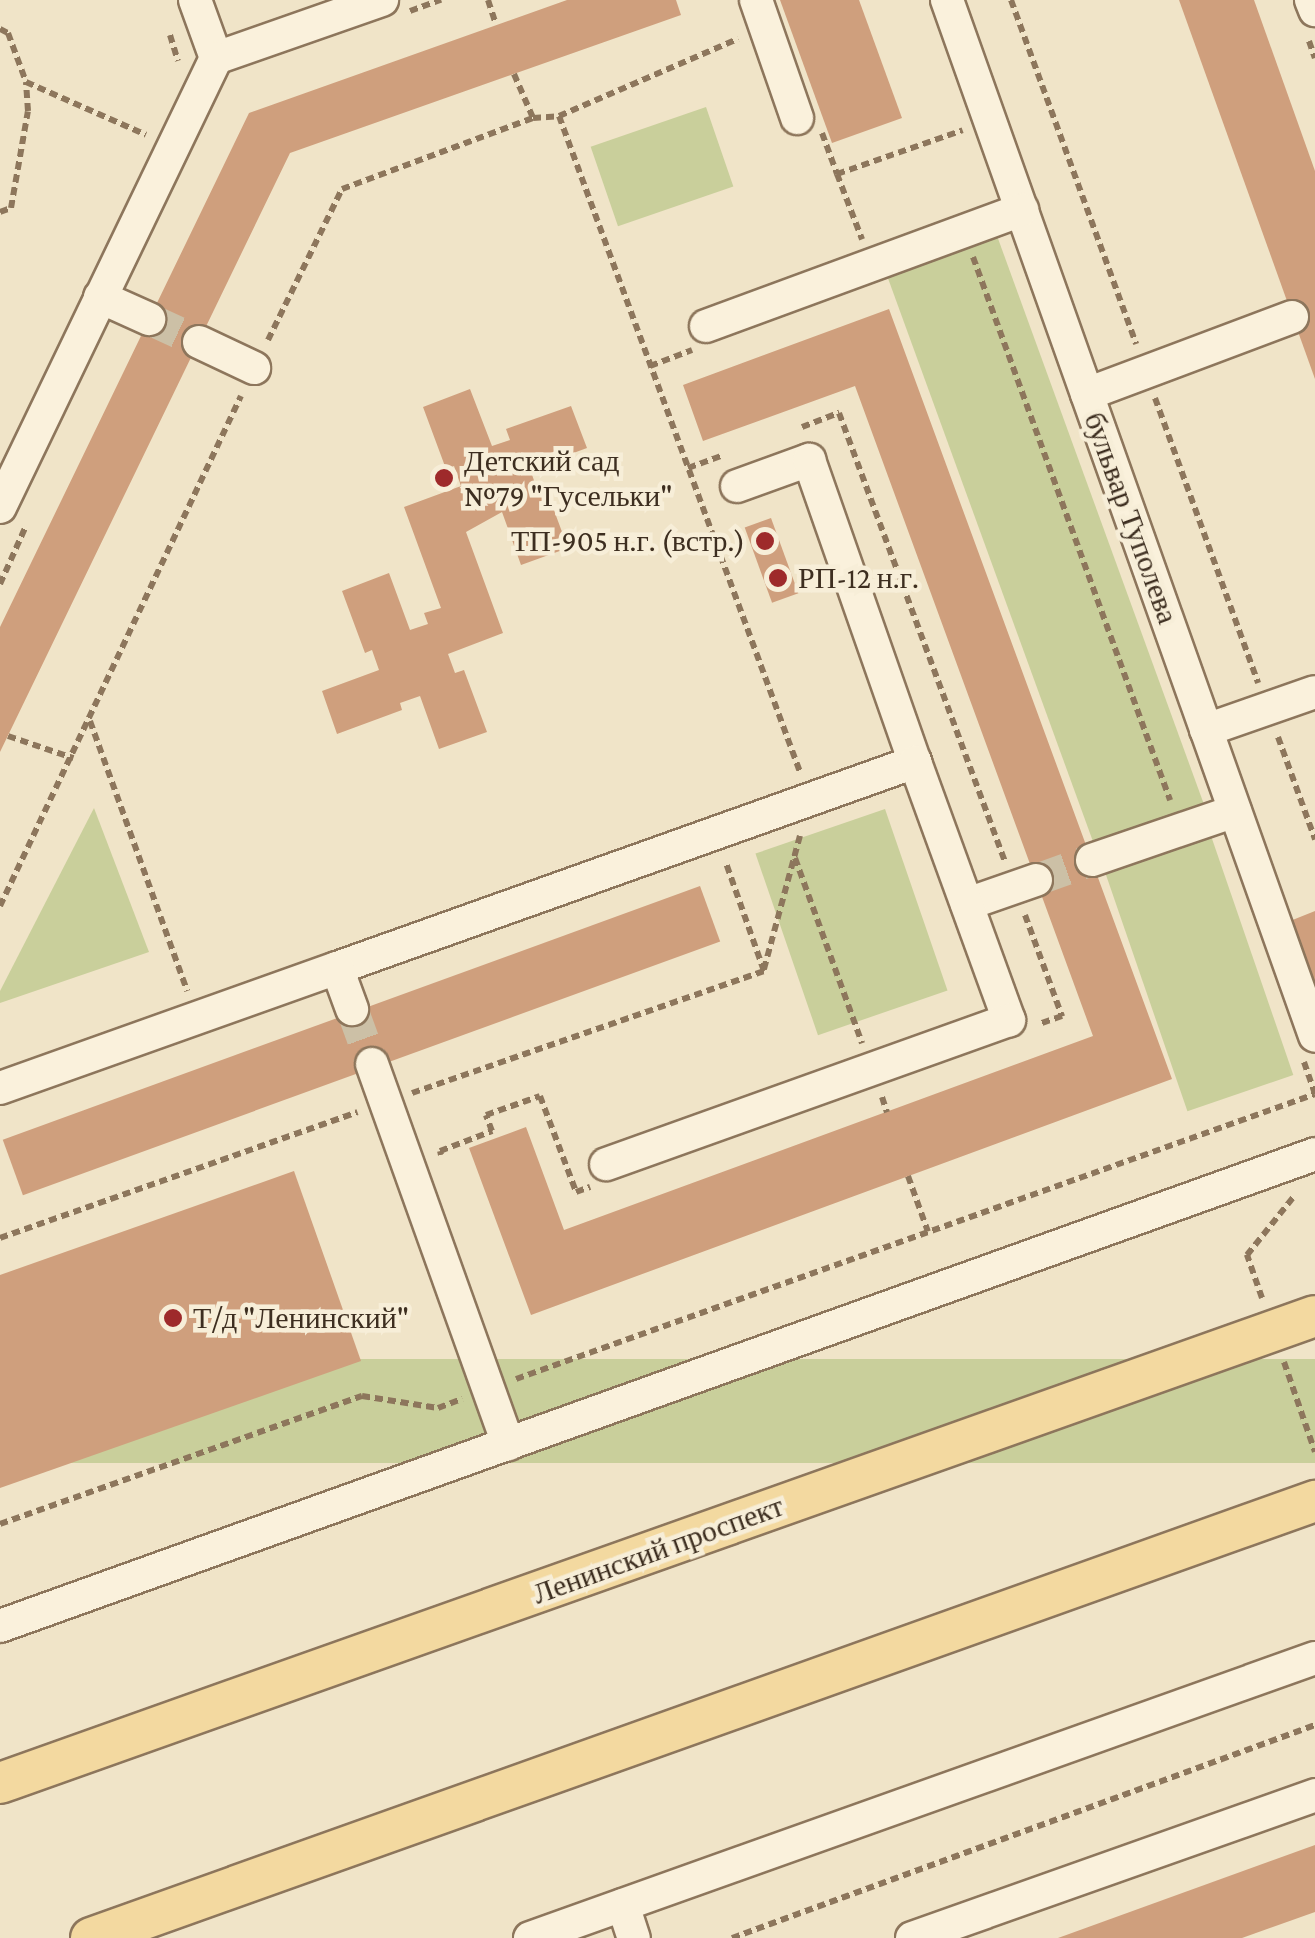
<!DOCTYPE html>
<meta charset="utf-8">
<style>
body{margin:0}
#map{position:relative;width:1315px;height:1938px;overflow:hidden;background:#f0e4c8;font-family:"Crimson Pro",serif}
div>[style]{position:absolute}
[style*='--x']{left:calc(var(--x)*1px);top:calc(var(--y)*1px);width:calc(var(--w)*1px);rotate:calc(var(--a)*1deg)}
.green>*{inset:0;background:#c9cf9b;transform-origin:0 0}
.building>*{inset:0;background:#cf9f7d;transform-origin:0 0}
.minor-tunnel>*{height:32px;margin-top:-16px;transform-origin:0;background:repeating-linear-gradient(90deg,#ccc0a6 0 32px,transparent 0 48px)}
.path>*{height:6px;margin-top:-3px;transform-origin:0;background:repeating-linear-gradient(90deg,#8d765c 0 8px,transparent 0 13px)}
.roads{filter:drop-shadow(2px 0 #8d765c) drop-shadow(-2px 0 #8d765c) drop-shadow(0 2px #8d765c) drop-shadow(0 -2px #8d765c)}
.minor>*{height:32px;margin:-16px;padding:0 16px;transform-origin:16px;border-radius:16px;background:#faf1dc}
.major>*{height:40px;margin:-20px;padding:0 20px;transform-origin:20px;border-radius:20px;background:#f3d9a0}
.dots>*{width:28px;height:28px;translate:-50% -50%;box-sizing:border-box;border:5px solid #f7eed8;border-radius:50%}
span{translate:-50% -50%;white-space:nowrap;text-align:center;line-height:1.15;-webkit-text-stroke:9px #f7eed8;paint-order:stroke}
.poi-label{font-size:30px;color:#3d2e20}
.left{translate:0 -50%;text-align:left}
.right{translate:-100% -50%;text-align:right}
.street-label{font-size:30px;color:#3d2e20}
</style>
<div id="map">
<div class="green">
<div style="left:706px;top:107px;width:84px;height:122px;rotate:71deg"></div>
<div style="left:996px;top:233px;width:609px;height:117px;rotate:70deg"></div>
<div style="clip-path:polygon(94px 808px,149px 952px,0 1003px,0 991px)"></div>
<div style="left:885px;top:809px;width:192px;height:137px;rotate:71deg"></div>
<div style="left:1209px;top:830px;width:259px;height:112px;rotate:71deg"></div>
<div style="left:1315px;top:1359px;width:104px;height:1396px;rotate:90deg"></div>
</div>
<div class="building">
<div style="clip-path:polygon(567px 0,676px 0,681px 15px,290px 153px,0 752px,0 627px,249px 113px)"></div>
<div style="clip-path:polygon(780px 0,859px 0,902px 118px,832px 143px)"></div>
<div style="clip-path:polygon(1179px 0,1254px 0,1315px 171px,1315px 379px)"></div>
<div style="clip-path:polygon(889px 309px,1172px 1079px,531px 1315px,469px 1148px,526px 1127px,564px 1230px,1093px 1036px,855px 386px,703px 441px,683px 385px)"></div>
<div style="clip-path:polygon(470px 389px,492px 446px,510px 440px,506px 429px,571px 406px,587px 448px,530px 469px,537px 489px,545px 486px,568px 548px,521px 565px,502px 512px,466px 532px,503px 633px,448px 654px,455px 673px,464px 670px,487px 732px,439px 749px,420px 696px,400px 703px,402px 710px,337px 734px,322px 691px,379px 670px,372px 650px,365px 653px,342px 591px,389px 573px,410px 630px,428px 624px,424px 613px,441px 608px,404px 507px,461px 486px,454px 466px,446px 469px,423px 407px)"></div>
<div style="left:771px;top:518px;width:80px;height:28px;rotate:70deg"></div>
<div style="left:700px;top:886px;width:59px;height:742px;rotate:70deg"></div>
<div style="clip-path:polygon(1315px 911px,1315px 988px,1290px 921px)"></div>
<div style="clip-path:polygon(294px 1171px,361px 1361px,0 1488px,0 1275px)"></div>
<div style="clip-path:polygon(1315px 1845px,1315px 1912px,1242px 1938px,1058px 1938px)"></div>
</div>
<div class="minor-tunnel">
<div style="--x:149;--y:319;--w:55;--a:24.7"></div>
<div style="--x:1036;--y:880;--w:59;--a:-19.7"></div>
<div style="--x:352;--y:1009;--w:59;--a:70"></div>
</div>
<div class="path">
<div style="--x:488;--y:0;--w:25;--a:72"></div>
<div style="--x:1011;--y:0;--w:366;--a:70"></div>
<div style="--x:410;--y:11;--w:33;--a:-20"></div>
<div style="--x:0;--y:29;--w:9;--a:27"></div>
<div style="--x:8;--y:33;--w:52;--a:69.8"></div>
<div style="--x:26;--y:82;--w:131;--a:23.8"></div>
<div style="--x:170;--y:35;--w:27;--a:73"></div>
<div style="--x:1309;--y:41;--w:18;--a:71"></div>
<div style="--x:514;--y:74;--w:48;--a:66.6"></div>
<div style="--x:559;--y:116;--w:699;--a:69.83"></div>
<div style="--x:822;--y:133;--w:44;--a:69.9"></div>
<div style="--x:837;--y:174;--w:133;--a:-19.2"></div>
<div style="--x:837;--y:174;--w:70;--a:69"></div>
<div style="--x:0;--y:212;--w:12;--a:-20"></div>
<div style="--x:11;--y:208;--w:98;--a:-80.1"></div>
<div style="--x:28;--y:111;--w:29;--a:-94"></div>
<div style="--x:973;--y:257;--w:578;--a:70.06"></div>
<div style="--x:268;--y:340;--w:168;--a:-63.9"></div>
<div style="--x:342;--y:189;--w:204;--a:-20.4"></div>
<div style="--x:533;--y:118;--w:26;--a:-4"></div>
<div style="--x:559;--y:116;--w:195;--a:-23.3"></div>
<div style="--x:650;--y:366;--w:45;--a:-20.9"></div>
<div style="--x:1155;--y:398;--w:303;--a:70.1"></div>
<div style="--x:802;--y:427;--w:40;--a:-21"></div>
<div style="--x:839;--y:413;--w:478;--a:69.7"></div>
<div style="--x:688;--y:468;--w:38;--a:-20"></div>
<div style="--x:0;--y:584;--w:61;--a:-65.9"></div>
<div style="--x:90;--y:721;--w:287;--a:70.2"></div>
<div style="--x:8;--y:736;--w:69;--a:18.7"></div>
<div style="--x:1278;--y:737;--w:109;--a:70.1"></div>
<div style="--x:795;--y:858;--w:197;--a:70.1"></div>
<div style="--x:0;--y:906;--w:564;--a:-64.71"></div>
<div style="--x:1025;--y:915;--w:108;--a:69.9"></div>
<div style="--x:1062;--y:1016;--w:24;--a:161"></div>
<div style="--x:764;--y:969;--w:138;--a:-74.9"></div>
<div style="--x:1304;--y:1062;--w:34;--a:71"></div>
<div style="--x:412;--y:1093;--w:373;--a:-19.1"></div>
<div style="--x:764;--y:971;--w:114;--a:-109.4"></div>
<div style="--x:882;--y:1097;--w:16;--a:72"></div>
<div style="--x:441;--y:1155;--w:4;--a:-104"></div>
<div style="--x:440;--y:1151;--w:56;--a:-21"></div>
<div style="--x:492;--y:1131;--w:17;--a:-111"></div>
<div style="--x:486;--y:1115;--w:57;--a:-19.4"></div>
<div style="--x:540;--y:1096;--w:103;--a:69.4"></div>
<div style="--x:576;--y:1192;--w:15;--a:-20"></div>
<div style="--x:908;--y:1176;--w:59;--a:70.3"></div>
<div style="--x:0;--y:1238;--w:379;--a:-19.4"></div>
<div style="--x:1262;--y:1298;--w:46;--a:-109.2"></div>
<div style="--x:1247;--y:1255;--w:77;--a:-51.3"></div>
<div style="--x:1284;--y:1362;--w:95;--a:71"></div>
<div style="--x:516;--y:1379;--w:848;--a:-19.63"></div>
<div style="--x:0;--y:1524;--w:384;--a:-19.5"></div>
<div style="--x:362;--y:1396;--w:77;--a:9"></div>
<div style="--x:438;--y:1408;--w:26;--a:-21"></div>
<div style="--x:732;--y:1938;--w:621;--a:-20.07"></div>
</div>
<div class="roads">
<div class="minor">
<div style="--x:195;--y:0;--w:62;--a:70.1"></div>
<div style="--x:216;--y:58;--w:176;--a:-19.3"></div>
<div style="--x:756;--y:0;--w:125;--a:70.8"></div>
<div style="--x:947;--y:0;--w:1099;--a:70.44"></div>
<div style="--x:1311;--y:0;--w:11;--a:68"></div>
<div style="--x:100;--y:297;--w:54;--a:24.2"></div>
<div style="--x:706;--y:326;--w:337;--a:-20.2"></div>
<div style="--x:199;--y:342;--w:61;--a:25.3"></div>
<div style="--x:1087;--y:394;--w:219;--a:-20.6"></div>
<div style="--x:737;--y:486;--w:77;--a:-19.9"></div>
<div style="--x:809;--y:460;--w:320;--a:70.7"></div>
<div style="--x:0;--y:507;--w:498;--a:-64.3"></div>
<div style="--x:1206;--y:730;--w:115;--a:-19.2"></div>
<div style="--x:1092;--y:860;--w:151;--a:-18.9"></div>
<div style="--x:967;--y:904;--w:73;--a:-19.2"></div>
<div style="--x:337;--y:968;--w:614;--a:-19.62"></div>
<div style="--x:915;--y:762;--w:275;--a:70"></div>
<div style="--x:1009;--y:1020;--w:428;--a:160.3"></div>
<div style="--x:372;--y:1064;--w:404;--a:70.3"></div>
<div style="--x:0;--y:1088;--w:358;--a:-19.6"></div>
<div style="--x:337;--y:968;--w:44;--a:69.9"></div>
<div style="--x:0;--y:1626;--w:1397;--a:-19.74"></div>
<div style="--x:623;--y:1905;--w:35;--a:72"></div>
<div style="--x:530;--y:1938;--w:833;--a:-19.63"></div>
<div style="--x:912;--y:1938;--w:428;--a:-19.5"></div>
</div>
<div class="major">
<div style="--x:0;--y:1783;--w:1395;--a:-19.55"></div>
<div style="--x:91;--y:1938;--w:1300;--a:-19.65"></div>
</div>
</div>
<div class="dots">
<div style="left:444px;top:478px;background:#9e2a2b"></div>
<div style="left:765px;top:541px;background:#9e2a2b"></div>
<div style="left:778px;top:578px;background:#9e2a2b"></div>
<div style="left:173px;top:1318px;background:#9e2a2b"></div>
</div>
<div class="poi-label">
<span class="left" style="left:464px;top:478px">Детский сад<br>№79 "Гусельки"</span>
<span class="right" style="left:745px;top:541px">ТП-905 н.г. (встр.)</span>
<span class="left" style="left:798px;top:578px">РП-12 н.г.</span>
<span class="left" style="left:193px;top:1318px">Т/д "Ленинский"</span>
</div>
<div class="street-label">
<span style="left:1131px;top:518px;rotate:70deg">бульвар Туполева</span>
<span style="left:658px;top:1550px;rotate:-20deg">Ленинский проспект</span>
</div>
</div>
